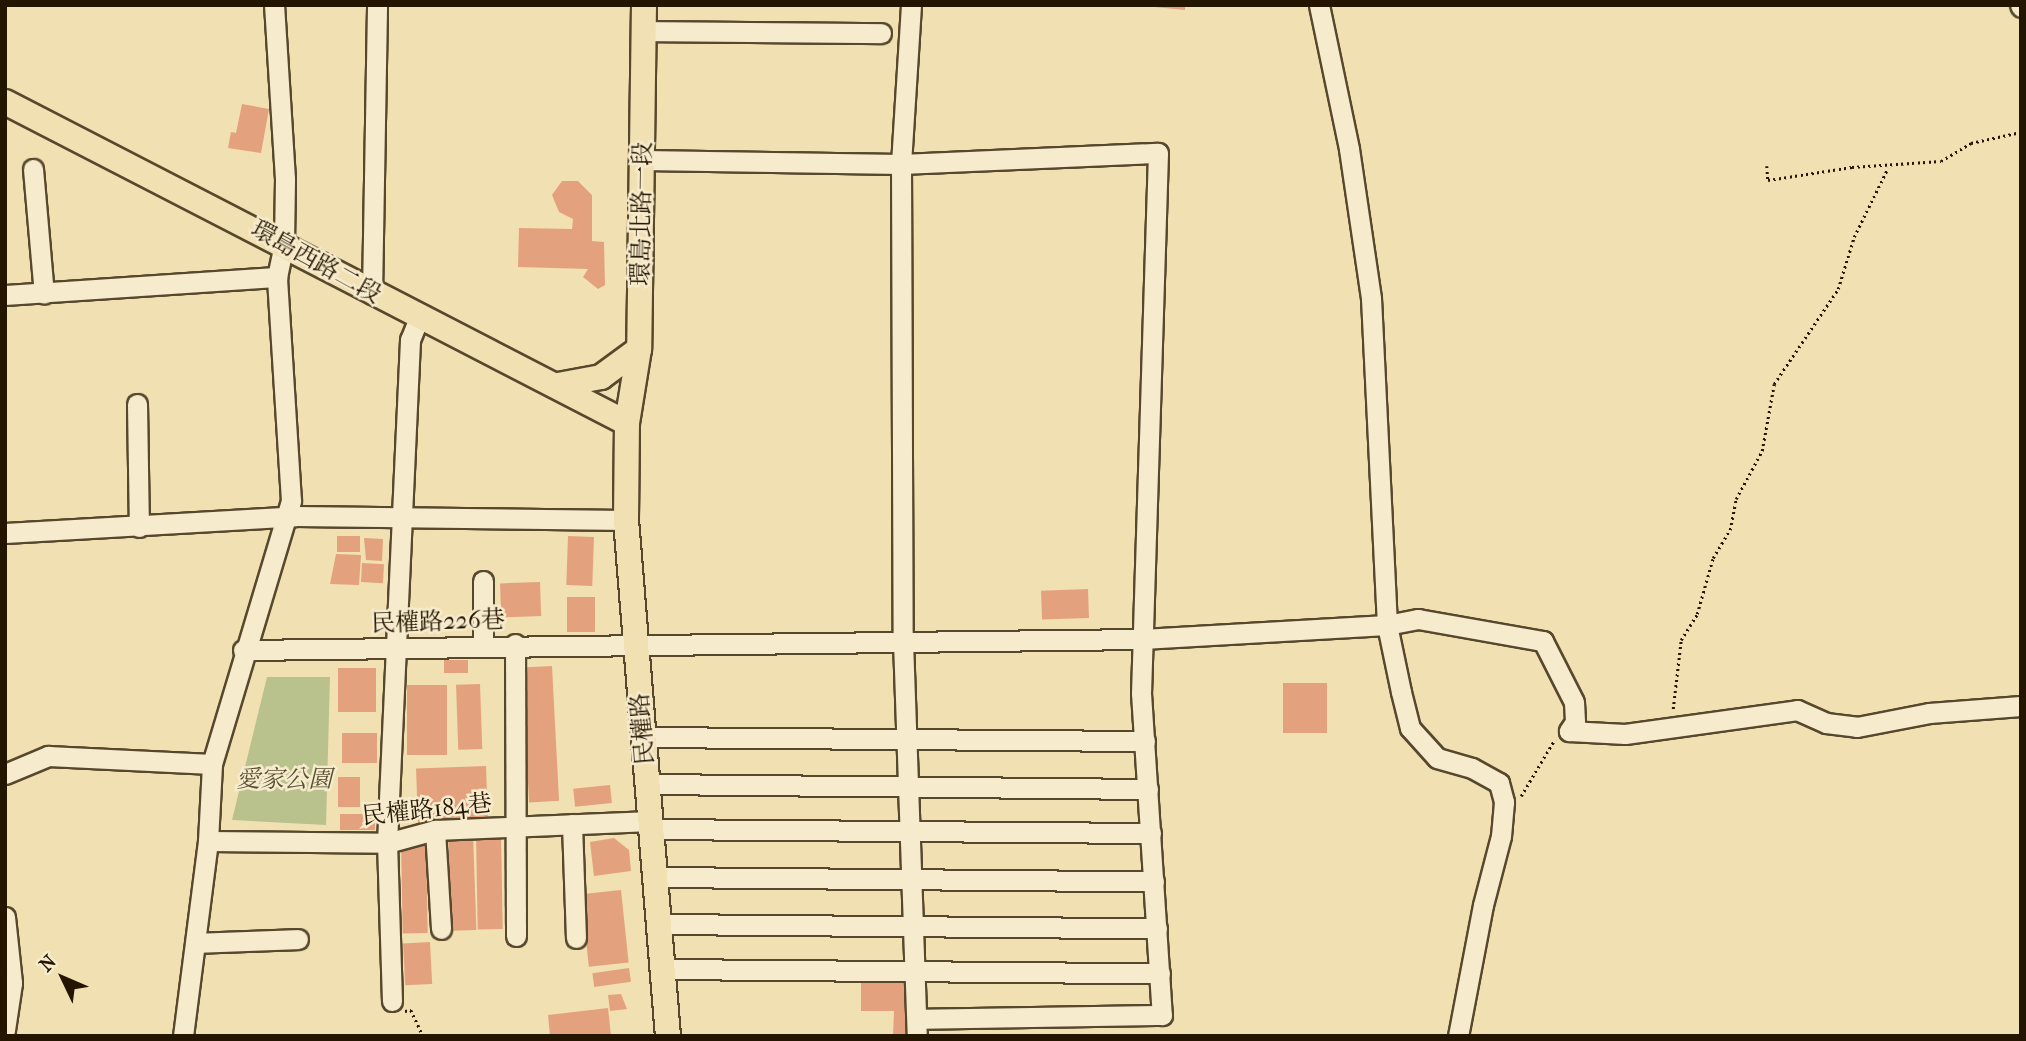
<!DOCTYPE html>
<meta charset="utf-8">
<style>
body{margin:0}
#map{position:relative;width:2026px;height:1041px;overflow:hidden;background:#f1e0b2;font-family:"IM FELL French Canon","Noto Serif TC",serif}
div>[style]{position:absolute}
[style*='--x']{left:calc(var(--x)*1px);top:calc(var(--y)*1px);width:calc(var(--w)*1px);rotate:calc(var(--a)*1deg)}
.green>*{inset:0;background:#b9c28d}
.building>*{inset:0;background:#e3a27d;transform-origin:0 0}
.path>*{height:2.5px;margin-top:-1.25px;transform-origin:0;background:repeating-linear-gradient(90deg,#241501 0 2px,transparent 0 5.5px)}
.roads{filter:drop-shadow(2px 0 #57482d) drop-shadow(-2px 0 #57482d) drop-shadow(0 2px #57482d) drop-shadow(0 -2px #57482d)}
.minor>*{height:19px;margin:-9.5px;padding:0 9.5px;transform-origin:9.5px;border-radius:9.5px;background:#f6ebcd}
.major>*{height:24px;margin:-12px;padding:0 12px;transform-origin:12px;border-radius:12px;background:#f1e0b2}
span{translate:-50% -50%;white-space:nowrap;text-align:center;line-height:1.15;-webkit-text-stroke:5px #f6ebcd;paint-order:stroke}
.street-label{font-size:24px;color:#241501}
.park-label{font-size:24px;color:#585232;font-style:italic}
.frame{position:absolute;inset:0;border:7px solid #241501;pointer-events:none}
.north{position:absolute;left:28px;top:943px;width:70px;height:70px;-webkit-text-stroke:5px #f6ebcd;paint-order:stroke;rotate:314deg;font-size:19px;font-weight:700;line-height:28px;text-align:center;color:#241501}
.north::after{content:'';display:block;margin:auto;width:24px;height:32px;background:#241501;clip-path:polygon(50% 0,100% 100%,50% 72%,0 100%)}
</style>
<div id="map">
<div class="green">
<div style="clip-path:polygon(267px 677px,330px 677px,326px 825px,232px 820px)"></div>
</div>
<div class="building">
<div style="clip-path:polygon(1134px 5px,1185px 5px,1185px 10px)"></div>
<div style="clip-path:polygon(242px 104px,269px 109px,261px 153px,228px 148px,231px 132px,236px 133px)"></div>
<div style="clip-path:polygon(562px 181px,578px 181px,592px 195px,592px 241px,604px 242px,605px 285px,598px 289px,583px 277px,588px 269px,518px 267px,519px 228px,572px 229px,573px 219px,559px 212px,552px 195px)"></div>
<div style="left:360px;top:536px;width:16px;height:23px;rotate:90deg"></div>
<div style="left:568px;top:536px;width:26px;height:49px;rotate:2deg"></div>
<div style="clip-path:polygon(364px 538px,383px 539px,382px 561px,366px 560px)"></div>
<div style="clip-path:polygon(336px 554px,361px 555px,359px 585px,330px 584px)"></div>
<div style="left:362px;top:563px;width:22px;height:19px;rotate:3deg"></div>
<div style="left:540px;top:582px;width:34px;height:40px;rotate:88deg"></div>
<div style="left:1088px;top:589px;width:29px;height:47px;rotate:88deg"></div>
<div style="left:567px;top:597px;width:28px;height:35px"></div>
<div style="left:468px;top:660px;width:13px;height:24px;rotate:90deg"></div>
<div style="left:552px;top:666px;width:135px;height:30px;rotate:87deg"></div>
<div style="left:376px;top:668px;width:44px;height:38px;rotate:90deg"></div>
<div style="left:1283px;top:683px;width:44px;height:50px"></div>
<div style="left:480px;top:684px;width:65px;height:24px;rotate:88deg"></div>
<div style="left:407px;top:685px;width:40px;height:70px"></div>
<div style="left:377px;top:733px;width:30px;height:35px;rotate:90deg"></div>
<div style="left:486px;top:766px;width:62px;height:70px;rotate:88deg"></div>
<div style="left:338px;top:777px;width:22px;height:30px"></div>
<div style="left:610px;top:785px;width:18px;height:37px;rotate:84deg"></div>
<div style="left:340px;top:814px;width:35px;height:16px"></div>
<div style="left:501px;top:832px;width:97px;height:25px;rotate:89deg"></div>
<div style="left:473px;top:833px;width:97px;height:25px;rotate:88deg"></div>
<div style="left:426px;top:838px;width:95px;height:25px;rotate:89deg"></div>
<div style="clip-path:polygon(614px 838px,629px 850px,631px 871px,594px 876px,590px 842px)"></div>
<div style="left:621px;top:890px;width:73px;height:40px;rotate:84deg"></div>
<div style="left:430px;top:942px;width:42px;height:27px;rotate:87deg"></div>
<div style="left:629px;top:968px;width:14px;height:37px;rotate:82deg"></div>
<div style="clip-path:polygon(861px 976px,905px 976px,905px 1036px,893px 1036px,894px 1011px,861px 1011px)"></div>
<div style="clip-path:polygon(621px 994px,627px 1009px,610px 1011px,608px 995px)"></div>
<div style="clip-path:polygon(608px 1008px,611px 1036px,550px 1036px,548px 1015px)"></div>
</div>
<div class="path">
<div style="--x:1767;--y:166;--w:14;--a:86"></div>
<div style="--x:1768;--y:180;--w:85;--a:-8.8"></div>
<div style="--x:1852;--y:167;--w:89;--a:-3.9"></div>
<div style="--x:1941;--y:161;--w:35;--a:-31"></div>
<div style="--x:1971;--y:143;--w:51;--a:-12.4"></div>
<div style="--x:1673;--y:709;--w:69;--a:-83.4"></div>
<div style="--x:1681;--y:640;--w:31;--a:-58"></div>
<div style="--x:1697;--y:614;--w:58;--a:-74.1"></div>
<div style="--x:1713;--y:558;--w:33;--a:-59"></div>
<div style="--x:1730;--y:530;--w:32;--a:-79"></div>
<div style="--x:1736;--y:499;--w:55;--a:-61.6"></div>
<div style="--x:1762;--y:451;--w:68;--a:-79.8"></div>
<div style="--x:1774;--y:384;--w:115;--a:-56"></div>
<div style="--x:1838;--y:289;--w:54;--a:-72.9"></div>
<div style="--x:1854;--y:237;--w:77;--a:-63.8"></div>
<div style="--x:1521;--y:796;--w:66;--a:-59.2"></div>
<div style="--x:405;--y:1011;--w:6;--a:-9"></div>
<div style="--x:411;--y:1010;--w:29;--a:65"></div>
</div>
<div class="roads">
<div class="minor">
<div style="--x:911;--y:5;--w:159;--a:93.6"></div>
<div style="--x:901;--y:164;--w:477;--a:89.8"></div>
<div style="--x:903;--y:641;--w:395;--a:88"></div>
<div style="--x:1319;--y:5;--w:147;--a:78.2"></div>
<div style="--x:1349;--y:149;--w:151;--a:81.6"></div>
<div style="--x:1371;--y:298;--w:327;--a:87.2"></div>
<div style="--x:1387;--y:625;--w:68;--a:78.2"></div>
<div style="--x:1401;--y:692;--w:37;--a:76"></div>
<div style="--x:1410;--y:728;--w:40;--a:48"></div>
<div style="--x:1437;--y:758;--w:36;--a:16"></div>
<div style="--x:1472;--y:768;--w:31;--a:29"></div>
<div style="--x:1499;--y:783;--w:20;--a:75"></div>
<div style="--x:1504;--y:802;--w:34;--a:95"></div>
<div style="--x:1501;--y:836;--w:71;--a:104.6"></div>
<div style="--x:1483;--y:905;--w:133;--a:100.8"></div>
<div style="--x:2020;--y:5;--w:2;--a:63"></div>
<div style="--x:645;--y:31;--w:236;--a:0.5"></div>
<div style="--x:643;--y:160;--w:258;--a:0.9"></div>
<div style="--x:901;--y:164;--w:257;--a:-2.5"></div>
<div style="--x:1158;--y:153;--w:540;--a:91.8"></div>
<div style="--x:1141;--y:693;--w:323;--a:86.3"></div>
<div style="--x:1162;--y:1015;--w:245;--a:179.1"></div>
<div style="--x:33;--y:169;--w:125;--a:85"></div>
<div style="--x:372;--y:294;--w:289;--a:-89"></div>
<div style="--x:5;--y:295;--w:273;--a:-3.8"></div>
<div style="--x:137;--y:404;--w:123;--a:89.1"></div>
<div style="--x:5;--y:533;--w:291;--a:-3.3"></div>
<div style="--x:296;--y:516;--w:330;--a:0.7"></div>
<div style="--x:483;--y:581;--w:64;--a:90"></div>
<div style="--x:515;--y:644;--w:292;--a:89.8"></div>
<div style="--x:243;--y:650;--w:899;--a:-0.7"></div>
<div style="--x:1142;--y:639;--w:245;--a:-3.3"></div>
<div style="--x:1387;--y:625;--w:32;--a:-11"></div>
<div style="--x:1418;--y:619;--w:127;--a:10"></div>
<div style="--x:1543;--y:641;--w:68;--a:63.1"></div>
<div style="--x:1574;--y:702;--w:20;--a:87"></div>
<div style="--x:1575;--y:722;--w:11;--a:124"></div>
<div style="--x:1569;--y:731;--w:56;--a:3.1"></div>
<div style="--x:1625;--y:734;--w:174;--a:-7.9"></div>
<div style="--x:1797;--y:710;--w:32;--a:24"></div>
<div style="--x:1826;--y:723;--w:31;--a:7"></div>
<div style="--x:1857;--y:727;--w:73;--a:-11"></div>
<div style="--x:1929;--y:713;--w:92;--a:-4.4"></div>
<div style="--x:644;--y:737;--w:501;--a:0.46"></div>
<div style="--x:5;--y:774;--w:47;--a:-22.7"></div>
<div style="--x:48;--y:756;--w:164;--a:2.8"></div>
<div style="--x:648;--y:784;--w:500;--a:0.57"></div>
<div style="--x:572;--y:824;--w:114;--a:88"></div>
<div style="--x:651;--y:829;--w:500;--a:0.46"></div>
<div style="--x:435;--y:830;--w:99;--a:86.5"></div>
<div style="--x:208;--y:841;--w:179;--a:0.6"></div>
<div style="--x:387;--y:843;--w:50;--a:-15.2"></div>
<div style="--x:435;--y:830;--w:216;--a:-2.4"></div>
<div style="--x:655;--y:877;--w:499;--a:0.5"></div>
<div style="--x:5;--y:917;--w:66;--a:83.9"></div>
<div style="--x:659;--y:924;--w:498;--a:0.5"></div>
<div style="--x:196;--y:943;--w:102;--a:-2.2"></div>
<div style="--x:663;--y:969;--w:497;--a:0.5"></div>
<div style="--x:5;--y:982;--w:7;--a:8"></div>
<div style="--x:12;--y:983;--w:48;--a:98.5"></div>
<div style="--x:392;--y:1001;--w:158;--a:-91.8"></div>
<div style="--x:387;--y:843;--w:504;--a:-87.38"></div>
<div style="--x:410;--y:340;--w:24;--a:-68"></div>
<div style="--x:183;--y:1036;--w:197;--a:-82.7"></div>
<div style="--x:208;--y:841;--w:77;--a:-87"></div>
<div style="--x:212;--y:764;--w:275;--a:-73.3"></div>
<div style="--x:291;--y:501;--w:224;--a:-93.6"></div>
<div style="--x:277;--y:277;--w:35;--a:-78"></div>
<div style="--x:284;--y:243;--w:64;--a:-89.1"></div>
<div style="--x:285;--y:179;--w:174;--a:-93.6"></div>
</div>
<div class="major">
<div style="--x:644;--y:5;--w:344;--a:90.8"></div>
<div style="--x:639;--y:349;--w:75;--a:99.2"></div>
<div style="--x:627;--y:423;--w:97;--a:90.6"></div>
<div style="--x:626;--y:520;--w:518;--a:85.35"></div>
<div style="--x:5;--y:102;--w:700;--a:27.3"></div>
<div style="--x:558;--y:385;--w:44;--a:-10.5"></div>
<div style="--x:601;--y:377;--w:47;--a:-36.4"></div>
</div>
</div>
<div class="street-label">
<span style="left:642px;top:214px;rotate:-89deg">環島北路一段</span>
<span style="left:316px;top:262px;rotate:29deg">環島西路二段</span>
<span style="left:438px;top:622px;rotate:-2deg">民權路226巷</span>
<span style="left:643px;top:729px;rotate:-95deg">民權路</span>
<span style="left:427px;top:810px;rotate:-6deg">民權路184巷</span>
</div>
<div class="park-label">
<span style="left:284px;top:780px">愛家公園</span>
</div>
<div class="frame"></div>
<div class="north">N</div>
</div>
